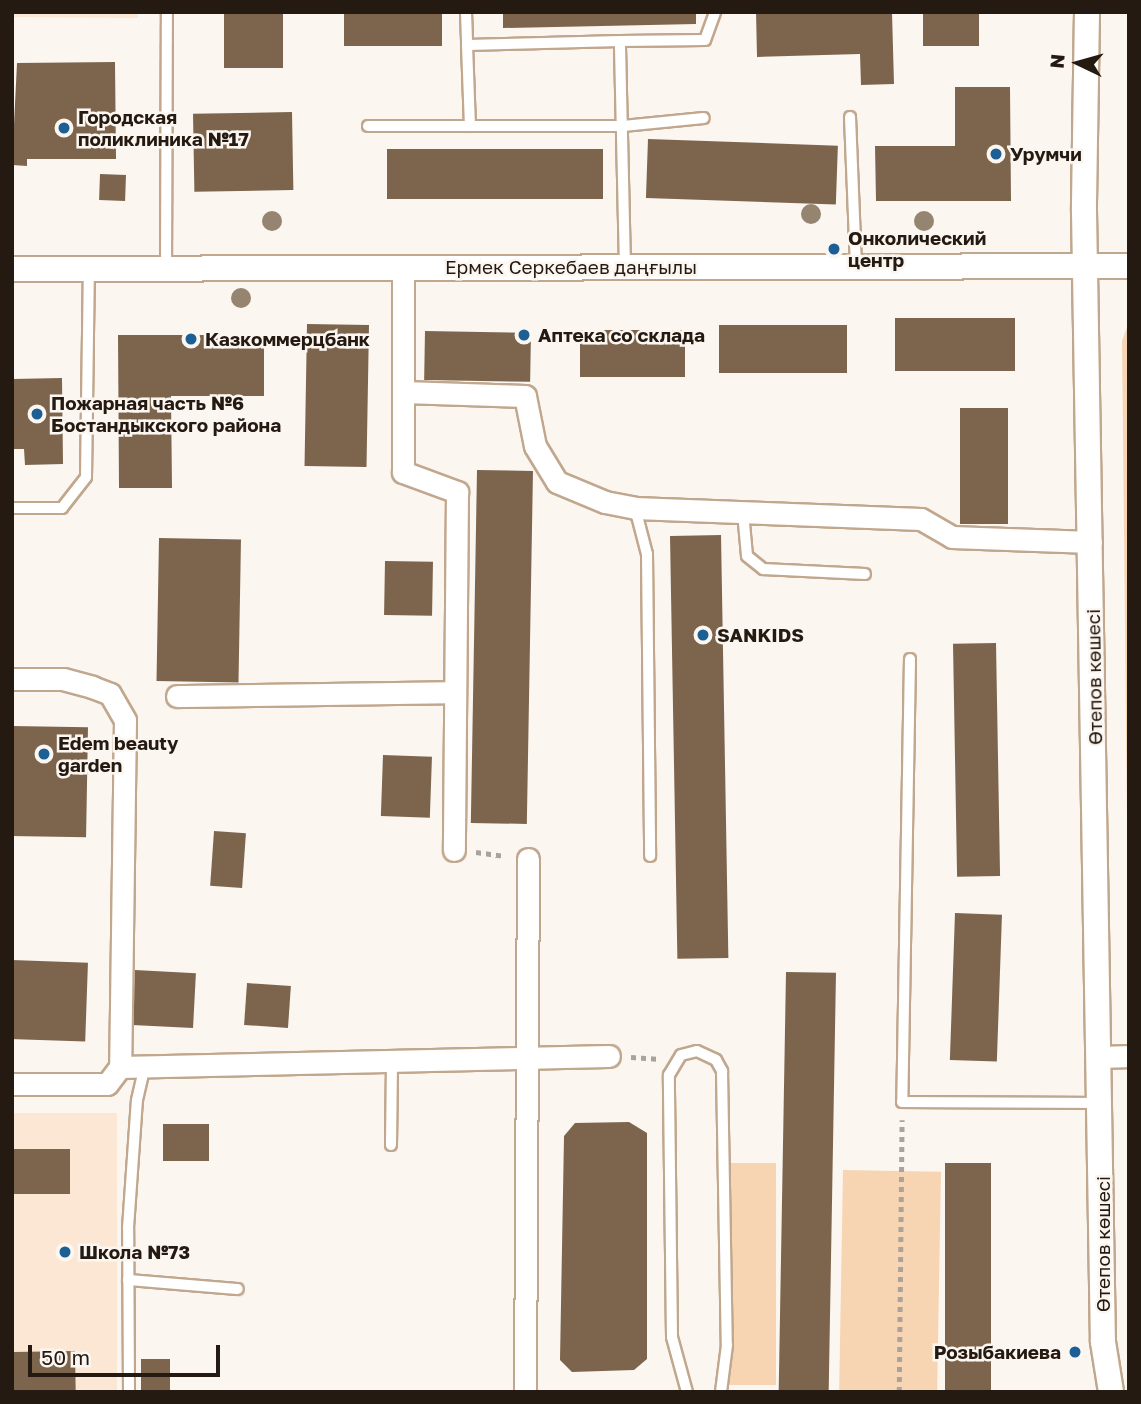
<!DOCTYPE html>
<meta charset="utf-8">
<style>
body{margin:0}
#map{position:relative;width:1141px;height:1404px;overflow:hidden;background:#fcf6f1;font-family:"Golos Text",sans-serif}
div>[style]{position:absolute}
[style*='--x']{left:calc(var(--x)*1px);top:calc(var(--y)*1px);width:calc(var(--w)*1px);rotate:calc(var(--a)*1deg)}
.built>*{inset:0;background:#fbe7d4;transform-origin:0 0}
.green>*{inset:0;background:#f7d5b3;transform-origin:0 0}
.building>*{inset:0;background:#7d654d;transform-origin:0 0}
.path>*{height:4.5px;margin-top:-2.25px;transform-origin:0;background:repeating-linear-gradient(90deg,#aaa39c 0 5px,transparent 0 10px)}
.roads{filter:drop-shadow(2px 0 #c0a78d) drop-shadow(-2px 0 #c0a78d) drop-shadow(0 2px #c0a78d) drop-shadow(0 -2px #c0a78d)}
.service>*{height:10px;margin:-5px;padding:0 5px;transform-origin:5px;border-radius:5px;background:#fff}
.minor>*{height:21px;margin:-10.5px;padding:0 10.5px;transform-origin:10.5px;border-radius:10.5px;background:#fff}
.tertiary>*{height:24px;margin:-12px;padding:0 12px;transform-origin:12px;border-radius:12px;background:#fff}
.trees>*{width:20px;height:20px;margin:-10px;border-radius:50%;background:#95846f}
.dots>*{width:19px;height:19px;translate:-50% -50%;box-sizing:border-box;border:4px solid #fcf6f1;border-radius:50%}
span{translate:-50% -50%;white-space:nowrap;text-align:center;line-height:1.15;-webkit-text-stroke:5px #fcf6f1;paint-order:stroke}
.poi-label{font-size:19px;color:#241a11;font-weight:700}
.left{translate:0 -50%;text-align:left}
.right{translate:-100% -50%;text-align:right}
.street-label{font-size:19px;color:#241a11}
.frame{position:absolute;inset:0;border:14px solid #241a11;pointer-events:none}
.north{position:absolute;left:1043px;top:28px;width:70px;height:70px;-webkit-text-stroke:5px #fcf6f1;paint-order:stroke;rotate:275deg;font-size:19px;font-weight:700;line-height:28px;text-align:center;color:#241a11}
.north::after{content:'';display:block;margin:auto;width:24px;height:32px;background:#241a11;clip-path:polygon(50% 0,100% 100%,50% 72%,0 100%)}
.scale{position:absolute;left:28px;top:1345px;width:192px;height:32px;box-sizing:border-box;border:4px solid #241a11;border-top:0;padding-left:9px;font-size:21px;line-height:24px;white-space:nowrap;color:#241a11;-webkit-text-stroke:5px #fcf6f1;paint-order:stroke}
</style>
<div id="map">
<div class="built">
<div style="clip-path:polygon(12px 12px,138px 12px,138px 18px,12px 17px)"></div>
<div style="left:12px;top:1113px;width:105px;height:279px"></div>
</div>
<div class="green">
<div style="clip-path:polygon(1129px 322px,1129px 1016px,1122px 341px)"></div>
<div style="left:725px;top:1163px;width:51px;height:222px"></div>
<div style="left:843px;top:1170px;width:98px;height:222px;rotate:1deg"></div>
</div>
<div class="building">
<div style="left:224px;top:12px;width:59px;height:56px"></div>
<div style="left:344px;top:12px;width:98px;height:34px"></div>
<div style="clip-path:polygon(503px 12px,696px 12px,696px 24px,503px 28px)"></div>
<div style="clip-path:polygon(756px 12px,892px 12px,894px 84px,861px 85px,860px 54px,757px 57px)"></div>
<div style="left:923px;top:12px;width:56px;height:34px"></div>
<div style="clip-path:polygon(115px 62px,116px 159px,27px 159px,27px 166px,12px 165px,17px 63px)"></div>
<div style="clip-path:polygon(955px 87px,1010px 87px,1011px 201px,876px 201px,875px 146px,955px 146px)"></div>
<div style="left:292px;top:112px;width:78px;height:99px;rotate:89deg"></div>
<div style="left:648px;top:139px;width:190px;height:59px;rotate:2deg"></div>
<div style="left:603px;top:149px;width:50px;height:216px;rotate:90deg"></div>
<div style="left:100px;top:174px;width:26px;height:26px;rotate:2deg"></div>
<div style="left:895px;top:318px;width:120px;height:53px"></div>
<div style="left:307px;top:324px;width:62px;height:142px;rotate:1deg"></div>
<div style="left:719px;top:325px;width:128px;height:48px"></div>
<div style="left:580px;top:330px;width:105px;height:47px"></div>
<div style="left:425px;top:331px;width:106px;height:49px;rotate:1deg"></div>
<div style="clip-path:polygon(118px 335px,264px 335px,264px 396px,171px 396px,172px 488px,119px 488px)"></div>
<div style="clip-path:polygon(62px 378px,63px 464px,25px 465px,24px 449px,12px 449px,12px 379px)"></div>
<div style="left:960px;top:408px;width:48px;height:116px"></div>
<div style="left:477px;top:470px;width:56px;height:353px;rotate:1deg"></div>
<div style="left:721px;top:535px;width:423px;height:51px;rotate:89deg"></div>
<div style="left:159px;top:538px;width:82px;height:143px;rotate:1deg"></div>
<div style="left:385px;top:561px;width:48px;height:54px;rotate:1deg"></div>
<div style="left:996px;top:643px;width:233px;height:43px;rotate:89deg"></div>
<div style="left:12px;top:726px;width:76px;height:110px;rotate:1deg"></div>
<div style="left:383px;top:755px;width:49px;height:61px;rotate:2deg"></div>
<div style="left:214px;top:831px;width:32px;height:55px;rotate:4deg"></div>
<div style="left:955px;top:913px;width:47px;height:147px;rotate:2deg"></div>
<div style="left:12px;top:960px;width:76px;height:79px;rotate:2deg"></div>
<div style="left:135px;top:970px;width:61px;height:55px;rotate:3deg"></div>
<div style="left:786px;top:972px;width:50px;height:420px;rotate:1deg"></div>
<div style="left:247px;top:983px;width:44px;height:42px;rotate:4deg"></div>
<div style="clip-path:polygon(629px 1122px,647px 1133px,647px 1359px,634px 1370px,572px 1372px,560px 1360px,564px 1136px,575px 1123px)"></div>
<div style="left:163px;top:1124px;width:46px;height:37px"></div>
<div style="left:70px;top:1149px;width:45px;height:58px;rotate:90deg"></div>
<div style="left:945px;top:1163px;width:46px;height:229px"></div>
<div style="left:75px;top:1351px;width:41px;height:63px;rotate:89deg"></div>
<div style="left:141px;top:1359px;width:29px;height:33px"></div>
</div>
<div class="path">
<div style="--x:476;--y:852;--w:29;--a:8"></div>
<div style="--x:631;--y:1057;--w:26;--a:4"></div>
<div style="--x:899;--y:1392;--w:272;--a:-89.4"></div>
</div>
<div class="roads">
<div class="service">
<div style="--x:466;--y:12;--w:33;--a:88"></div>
<div style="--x:467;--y:45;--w:153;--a:-1.5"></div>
<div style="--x:467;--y:45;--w:81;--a:87.9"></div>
<div style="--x:850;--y:117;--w:150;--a:87.7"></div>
<div style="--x:368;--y:126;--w:255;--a:0"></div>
<div style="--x:623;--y:126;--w:81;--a:-5.6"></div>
<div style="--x:625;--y:267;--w:226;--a:-91.3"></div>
<div style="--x:620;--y:41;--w:85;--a:-0.7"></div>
<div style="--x:705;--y:40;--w:30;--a:-70"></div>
<div style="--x:166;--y:268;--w:256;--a:-89.8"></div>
<div style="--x:12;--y:508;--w:50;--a:0"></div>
<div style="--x:62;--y:508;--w:39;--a:-52"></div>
<div style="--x:86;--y:477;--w:209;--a:-89.2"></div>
<div style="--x:635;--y:508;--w:48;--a:75.4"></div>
<div style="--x:647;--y:554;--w:302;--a:89.4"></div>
<div style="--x:743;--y:512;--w:44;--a:84.8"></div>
<div style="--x:747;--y:556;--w:21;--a:39"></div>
<div style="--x:763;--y:569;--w:102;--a:2.8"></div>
<div style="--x:910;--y:659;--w:443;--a:91"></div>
<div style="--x:902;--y:1102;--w:197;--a:0.3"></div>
<div style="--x:391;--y:1145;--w:85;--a:-89.3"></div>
<div style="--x:128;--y:1280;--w:110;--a:4.7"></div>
<div style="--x:129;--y:1392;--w:164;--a:-90.3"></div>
<div style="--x:128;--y:1228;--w:128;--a:-86"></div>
<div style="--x:137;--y:1100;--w:35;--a:-77"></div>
<div style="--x:687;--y:1392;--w:57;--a:-105.3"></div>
<div style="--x:672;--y:1337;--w:262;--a:-90.7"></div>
<div style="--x:669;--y:1075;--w:23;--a:-59"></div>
<div style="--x:681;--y:1055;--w:16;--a:-14"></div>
<div style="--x:697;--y:1051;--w:21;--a:25"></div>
<div style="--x:716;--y:1060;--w:13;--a:61"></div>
<div style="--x:722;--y:1071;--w:274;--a:89"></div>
<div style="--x:727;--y:1345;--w:47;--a:97.3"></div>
</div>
<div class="minor">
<div style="--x:403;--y:267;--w:205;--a:90"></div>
<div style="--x:403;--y:472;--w:58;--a:20.3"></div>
<div style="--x:457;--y:492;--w:358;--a:90.5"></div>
<div style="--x:403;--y:392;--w:122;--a:1.9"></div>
<div style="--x:525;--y:396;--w:51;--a:78.7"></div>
<div style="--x:535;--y:446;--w:42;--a:58.6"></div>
<div style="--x:557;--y:482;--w:52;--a:22.6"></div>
<div style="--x:605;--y:502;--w:31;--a:11"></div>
<div style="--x:635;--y:508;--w:286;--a:2.2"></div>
<div style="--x:921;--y:519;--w:36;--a:30"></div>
<div style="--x:952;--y:537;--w:139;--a:2.1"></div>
<div style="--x:12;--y:679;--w:51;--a:0"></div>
<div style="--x:63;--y:679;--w:30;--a:15"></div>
<div style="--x:92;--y:687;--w:19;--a:21"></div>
<div style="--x:110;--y:694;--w:30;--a:60"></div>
<div style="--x:125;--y:720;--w:347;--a:90.8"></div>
<div style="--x:120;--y:1067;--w:21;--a:127"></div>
<div style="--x:107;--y:1084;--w:95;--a:180"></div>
<div style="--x:177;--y:696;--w:278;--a:-0.8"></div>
<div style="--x:1102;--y:1057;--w:27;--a:-2"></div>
<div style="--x:120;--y:1067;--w:489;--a:-1.3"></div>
<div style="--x:525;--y:1392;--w:533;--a:-89.68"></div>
</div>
<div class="tertiary">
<div style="--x:1087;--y:12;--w:199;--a:90.9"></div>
<div style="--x:1084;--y:211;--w:1131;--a:89.04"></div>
<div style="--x:1103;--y:1342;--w:51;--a:80.9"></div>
<div style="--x:12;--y:269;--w:1117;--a:-0.15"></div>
</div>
</div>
<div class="trees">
<div style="left:811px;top:214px"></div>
<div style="left:272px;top:221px"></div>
<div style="left:924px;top:221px"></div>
<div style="left:241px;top:298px"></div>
</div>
<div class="dots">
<div style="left:64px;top:128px;background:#1c5f94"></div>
<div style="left:996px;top:154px;background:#1c5f94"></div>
<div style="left:834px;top:249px;background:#1c5f94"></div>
<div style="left:524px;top:335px;background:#1c5f94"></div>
<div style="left:191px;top:339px;background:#1c5f94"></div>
<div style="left:37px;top:414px;background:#1c5f94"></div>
<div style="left:703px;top:635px;background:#1c5f94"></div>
<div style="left:44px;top:754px;background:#1c5f94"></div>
<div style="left:65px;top:1252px;background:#1c5f94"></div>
<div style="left:1075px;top:1352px;background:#1c5f94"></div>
</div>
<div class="poi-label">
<span class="left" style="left:78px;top:128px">Городская<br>поликлиника №17</span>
<span class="left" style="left:1010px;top:154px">Урумчи</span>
<span class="left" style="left:848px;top:249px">Онколический<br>центр</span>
<span class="left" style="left:538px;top:335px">Аптека со склада</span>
<span class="left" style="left:205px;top:339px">Казкоммерцбанк</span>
<span class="left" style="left:51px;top:414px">Пожарная часть №6<br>Бостандыкского района</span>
<span class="left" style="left:717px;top:635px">SANKIDS</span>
<span class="left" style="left:58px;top:754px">Edem beauty<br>garden</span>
<span class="left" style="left:79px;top:1252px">Школа №73</span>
<span class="right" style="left:1061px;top:1352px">Розыбакиева</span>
</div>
<div class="street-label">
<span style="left:571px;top:267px">Ермек Серкебаев даңғылы</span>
<span style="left:1094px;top:677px;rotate:-91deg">Өтепов көшесі</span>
<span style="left:1103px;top:1244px;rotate:-90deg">Өтепов көшесі</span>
</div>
<div class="frame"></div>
<div class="north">N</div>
<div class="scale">50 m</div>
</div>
